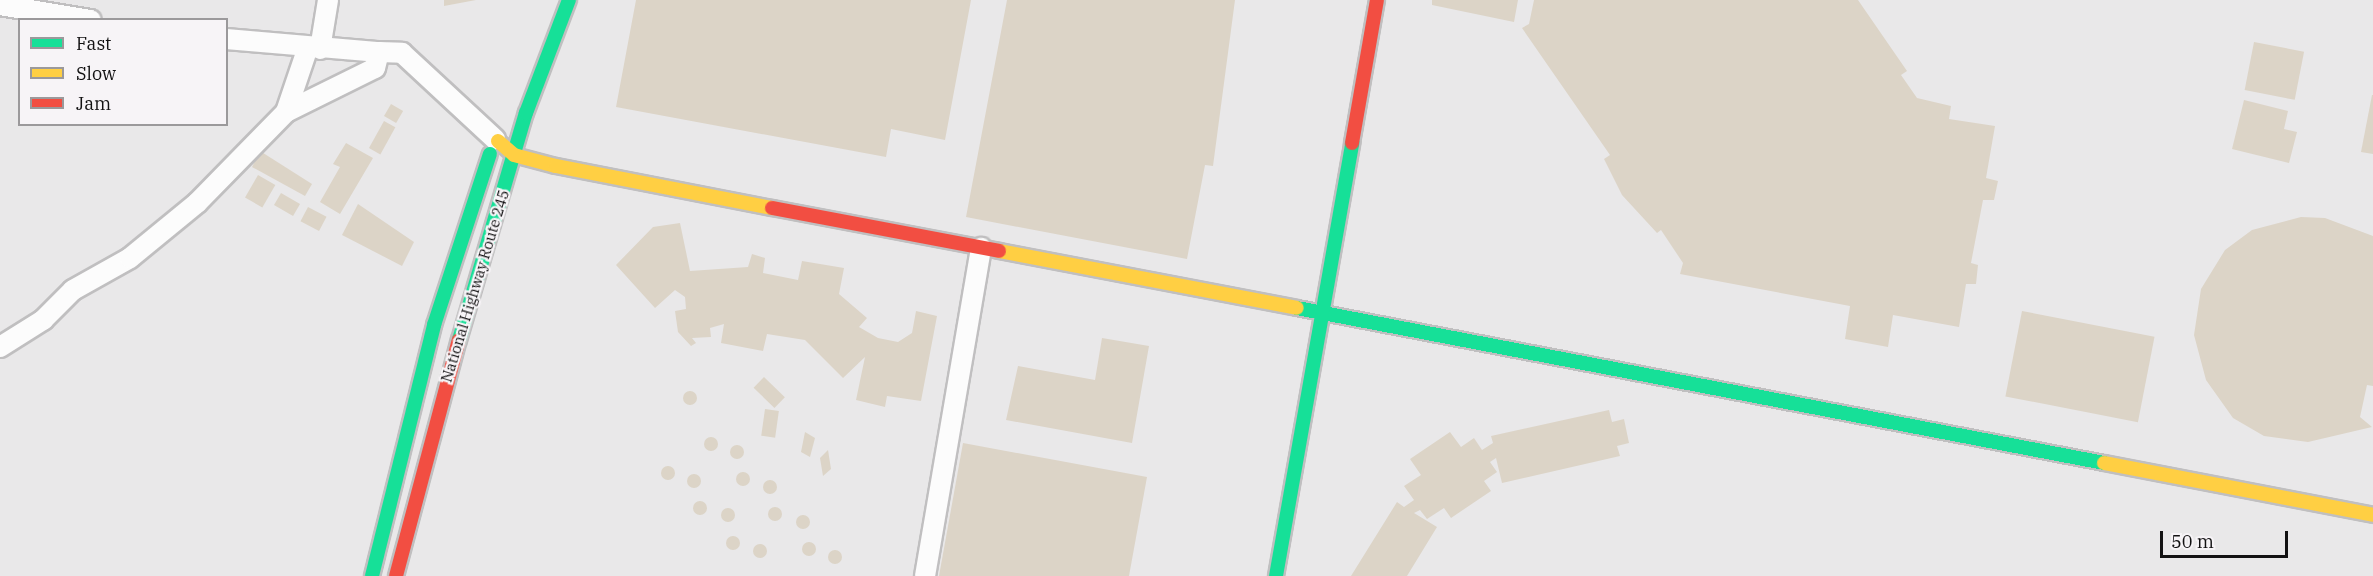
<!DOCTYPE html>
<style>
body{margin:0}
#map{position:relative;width:2373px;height:576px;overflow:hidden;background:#e9e8e9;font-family:"IBM Plex Serif",serif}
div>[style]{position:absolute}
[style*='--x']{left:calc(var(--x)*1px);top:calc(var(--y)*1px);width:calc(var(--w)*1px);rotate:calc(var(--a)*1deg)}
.building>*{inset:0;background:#dcd4c7;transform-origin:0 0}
.round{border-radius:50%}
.roads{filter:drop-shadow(2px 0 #c0bfc0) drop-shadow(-2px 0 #c0bfc0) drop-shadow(0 2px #c0bfc0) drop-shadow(0 -2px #c0bfc0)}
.street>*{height:20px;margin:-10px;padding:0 10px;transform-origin:10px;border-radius:10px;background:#fcfcfc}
.fast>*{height:14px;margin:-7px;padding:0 7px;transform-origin:7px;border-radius:7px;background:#16e098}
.slow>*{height:14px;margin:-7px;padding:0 7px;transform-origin:7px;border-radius:7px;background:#ffcf43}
.jam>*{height:14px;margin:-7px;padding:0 7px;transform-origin:7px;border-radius:7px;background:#f24e42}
span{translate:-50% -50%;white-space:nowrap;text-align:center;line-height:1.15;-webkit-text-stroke:4.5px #f7f4f7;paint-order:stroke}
.street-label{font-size:15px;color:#121112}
.legend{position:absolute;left:18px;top:18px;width:210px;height:108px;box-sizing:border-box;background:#f7f4f7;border:2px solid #9b999b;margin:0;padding:8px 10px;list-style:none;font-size:18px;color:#121112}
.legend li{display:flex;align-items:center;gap:12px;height:30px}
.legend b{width:30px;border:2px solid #9b999b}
.scale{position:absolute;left:2160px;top:531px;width:128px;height:27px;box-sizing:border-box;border:3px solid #121112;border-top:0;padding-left:8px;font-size:18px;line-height:21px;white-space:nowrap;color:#121112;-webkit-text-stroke:4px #f7f4f7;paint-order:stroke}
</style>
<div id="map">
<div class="building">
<div style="clip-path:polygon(444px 0,476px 0,444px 6px)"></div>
<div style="clip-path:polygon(636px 0,971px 0,945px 140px,891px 129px,886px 157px,616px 107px)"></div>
<div style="clip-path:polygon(1007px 0,1235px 0,1213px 166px,1205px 165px,1187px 259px,966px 217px)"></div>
<div style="clip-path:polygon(1432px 0,1518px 0,1514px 22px,1432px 5px)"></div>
<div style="clip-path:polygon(1534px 0,1858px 0,1907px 71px,1901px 75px,1917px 98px,1951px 106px,1949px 119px,1995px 126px,1986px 178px,1998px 181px,1994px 200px,1983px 200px,1971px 263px,1978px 265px,1976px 284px,1966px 284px,1959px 327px,1893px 315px,1888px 347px,1845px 339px,1850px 306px,1680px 274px,1683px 263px,1661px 230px,1657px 233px,1622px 195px,1604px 159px,1610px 155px,1522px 28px,1529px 24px)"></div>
<div style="left:2254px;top:42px;width:51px;height:49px;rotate:11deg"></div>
<div style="clip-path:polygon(2372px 95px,2373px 95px,2373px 154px,2361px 152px)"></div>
<div style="clip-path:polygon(2244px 100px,2288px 111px,2284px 129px,2297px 132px,2289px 163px,2232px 149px)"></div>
<div style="left:391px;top:104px;width:14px;height:14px;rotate:30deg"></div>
<div style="left:384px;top:121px;width:13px;height:31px;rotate:29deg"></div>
<div style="clip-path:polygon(346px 143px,373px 158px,340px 214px,320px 202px,340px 167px,333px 164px)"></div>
<div style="clip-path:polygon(260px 151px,312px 184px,305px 196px,252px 167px)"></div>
<div style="left:258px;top:175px;width:20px;height:26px;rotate:30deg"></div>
<div style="left:281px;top:193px;width:22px;height:14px;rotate:30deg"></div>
<div style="clip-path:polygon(358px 204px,414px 242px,402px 266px,342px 235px)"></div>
<div style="left:308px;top:207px;width:21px;height:16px;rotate:28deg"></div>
<div style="clip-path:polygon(2301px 217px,2325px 218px,2373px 236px,2373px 386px,2367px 385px,2360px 417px,2372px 427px,2308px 442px,2264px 436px,2233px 418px,2206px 380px,2194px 335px,2201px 289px,2225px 250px,2252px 230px)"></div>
<div style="clip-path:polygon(680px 223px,690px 271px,748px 267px,752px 254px,765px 258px,763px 273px,798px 280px,802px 261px,844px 268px,839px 294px,867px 318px,859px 327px,878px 338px,898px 342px,912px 333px,916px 311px,937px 316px,921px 401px,887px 396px,885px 407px,856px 400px,865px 357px,843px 378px,805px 340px,767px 334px,763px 351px,721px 343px,724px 324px,710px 328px,711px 337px,692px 338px,696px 343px,691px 346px,678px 332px,675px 311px,686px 309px,685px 297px,675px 290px,655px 308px,616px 265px,653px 227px)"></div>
<div style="left:2022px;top:311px;width:135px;height:87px;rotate:11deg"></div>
<div style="clip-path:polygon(1102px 338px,1149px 346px,1132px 443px,1006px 420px,1018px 366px,1095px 380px)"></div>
<div style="left:764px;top:377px;width:29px;height:15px;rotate:44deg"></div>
<div class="round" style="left:683px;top:391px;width:14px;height:14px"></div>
<div style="left:765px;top:409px;width:14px;height:27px;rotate:8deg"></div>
<div style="clip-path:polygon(1609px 410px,1612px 422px,1624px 419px,1629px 443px,1617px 446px,1620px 456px,1502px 483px,1496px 458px,1490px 462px,1497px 472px,1484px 481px,1491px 491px,1451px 518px,1444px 508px,1427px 519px,1420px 510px,1414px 513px,1437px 527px,1407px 576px,1351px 576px,1397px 502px,1404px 507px,1414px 500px,1404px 486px,1421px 475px,1410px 459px,1450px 432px,1461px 447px,1474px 438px,1482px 450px,1493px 443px,1491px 436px)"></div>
<div style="clip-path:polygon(805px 432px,815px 438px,810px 457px,801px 452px)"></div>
<div class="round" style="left:704px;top:437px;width:14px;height:14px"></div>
<div style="clip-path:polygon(963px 443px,1147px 477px,1129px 576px,939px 576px)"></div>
<div class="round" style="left:730px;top:445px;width:14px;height:14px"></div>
<div style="clip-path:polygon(828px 450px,831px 469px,823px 476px,820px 458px)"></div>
<div class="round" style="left:661px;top:466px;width:14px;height:14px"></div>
<div class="round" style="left:736px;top:472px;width:14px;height:14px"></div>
<div class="round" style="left:687px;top:474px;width:14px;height:14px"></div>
<div class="round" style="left:763px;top:480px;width:14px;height:14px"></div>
<div class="round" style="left:693px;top:501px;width:14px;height:14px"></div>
<div class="round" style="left:768px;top:507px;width:14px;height:14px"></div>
<div class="round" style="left:721px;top:508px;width:14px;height:14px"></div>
<div class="round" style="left:796px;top:515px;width:14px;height:14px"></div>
<div class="round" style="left:726px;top:536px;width:14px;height:14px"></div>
<div class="round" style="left:802px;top:542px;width:14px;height:14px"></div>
<div class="round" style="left:753px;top:544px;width:14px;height:14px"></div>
<div class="round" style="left:828px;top:550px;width:14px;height:14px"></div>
</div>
<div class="roads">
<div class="street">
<div style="--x:0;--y:5;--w:92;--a:9.4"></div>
<div style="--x:226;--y:39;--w:154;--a:4.9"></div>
<div style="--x:320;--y:49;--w:50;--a:-80.7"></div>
<div style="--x:286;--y:112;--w:99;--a:-26.3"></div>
<div style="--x:375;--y:68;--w:16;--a:-76"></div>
<div style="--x:379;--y:52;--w:23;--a:2"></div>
<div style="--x:402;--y:53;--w:127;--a:42.8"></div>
<div style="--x:0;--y:347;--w:51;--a:-32.1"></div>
<div style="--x:43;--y:320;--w:42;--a:-45"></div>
<div style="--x:73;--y:290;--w:65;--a:-29.3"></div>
<div style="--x:130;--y:258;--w:87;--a:-39.4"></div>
<div style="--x:197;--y:203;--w:127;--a:-45.6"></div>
<div style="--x:286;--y:112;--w:65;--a:-71.3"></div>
<div style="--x:925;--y:576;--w:333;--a:-80.3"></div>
</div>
<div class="fast">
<div style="--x:1297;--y:308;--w:822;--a:10.87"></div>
<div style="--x:459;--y:340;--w:237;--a:-73.6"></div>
<div style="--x:526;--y:113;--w:121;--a:-69.2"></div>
<div style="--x:372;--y:576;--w:259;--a:-76.1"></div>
<div style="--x:434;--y:325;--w:180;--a:-71.9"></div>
<div style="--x:1276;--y:576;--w:440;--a:-80"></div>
</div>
<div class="slow">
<div style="--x:498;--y:141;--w:21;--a:41"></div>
<div style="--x:514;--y:155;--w:43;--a:14.7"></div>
<div style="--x:556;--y:166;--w:220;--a:11"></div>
<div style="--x:999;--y:251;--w:303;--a:10.8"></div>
<div style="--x:2104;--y:463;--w:274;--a:10.9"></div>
</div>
<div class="jam">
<div style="--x:1352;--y:143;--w:145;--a:-80.1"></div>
<div style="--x:772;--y:208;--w:231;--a:10.7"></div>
<div style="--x:396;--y:576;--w:244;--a:-75.1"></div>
</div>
</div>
<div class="street-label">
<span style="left:475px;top:286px;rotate:-73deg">National Highway Route 245</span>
</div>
<ul class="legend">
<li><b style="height:8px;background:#16e098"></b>Fast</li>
<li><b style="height:8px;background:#ffcf43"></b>Slow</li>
<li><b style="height:8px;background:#f24e42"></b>Jam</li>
</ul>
<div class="scale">50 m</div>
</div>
